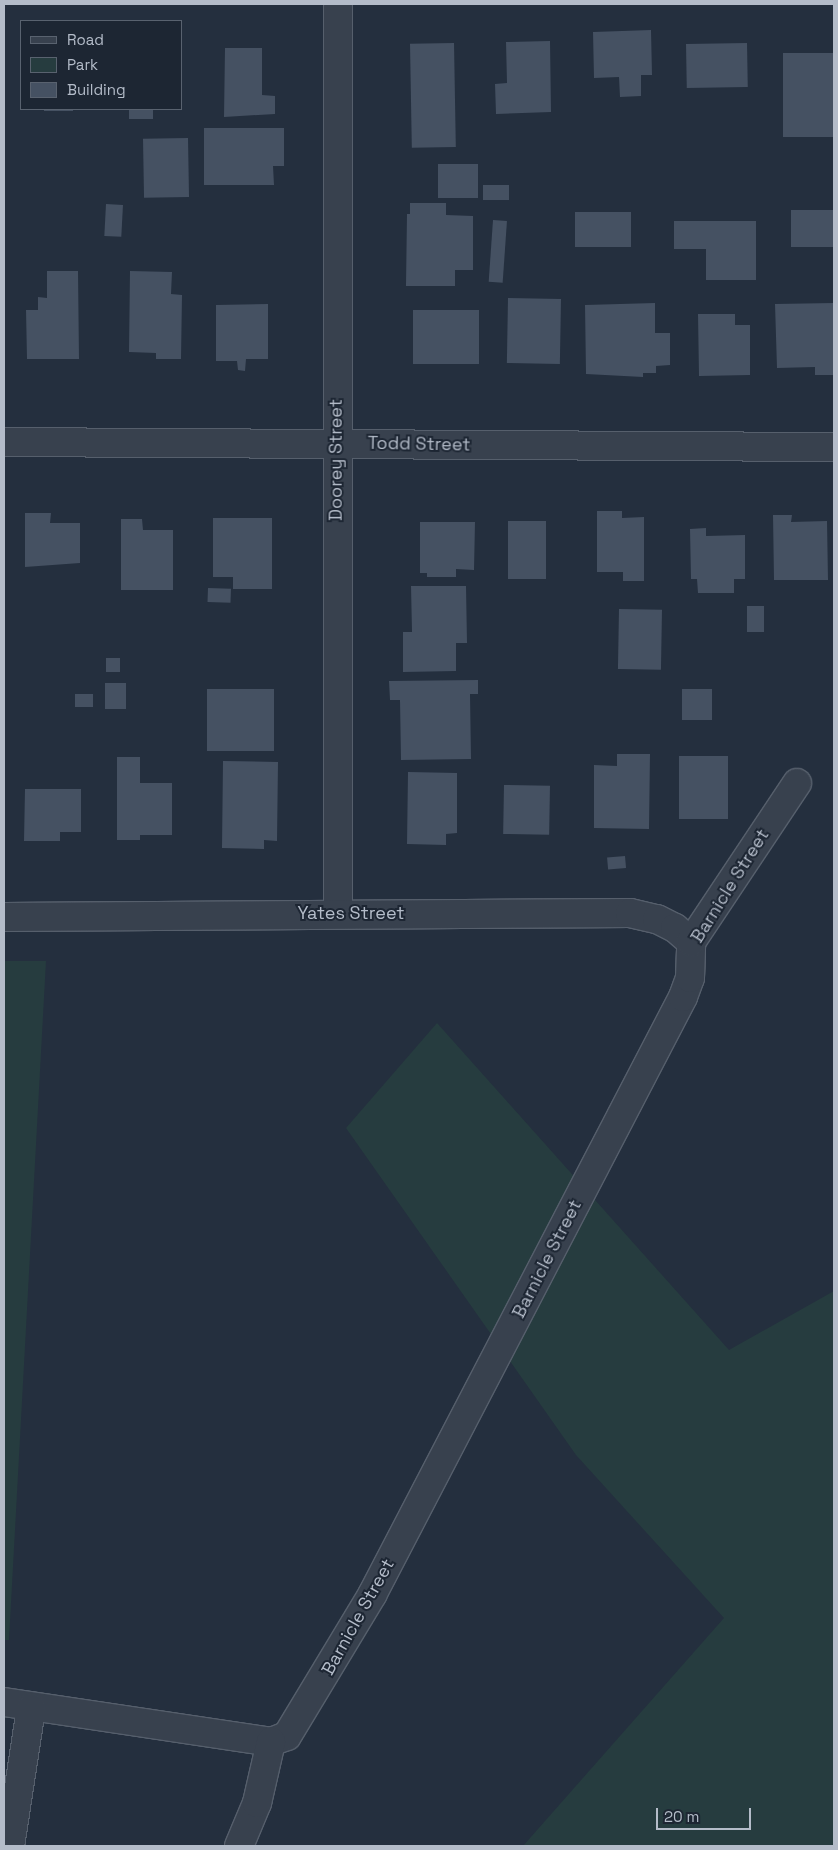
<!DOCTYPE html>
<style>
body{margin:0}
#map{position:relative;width:838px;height:1850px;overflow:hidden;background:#242f3e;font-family:"Space Grotesk",sans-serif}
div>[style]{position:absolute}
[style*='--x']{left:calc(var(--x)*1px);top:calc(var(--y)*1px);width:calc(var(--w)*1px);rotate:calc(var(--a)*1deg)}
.green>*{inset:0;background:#263c3f}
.building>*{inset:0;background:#455162;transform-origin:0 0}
.roads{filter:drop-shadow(1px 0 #565f6c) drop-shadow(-1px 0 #565f6c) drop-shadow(0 1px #565f6c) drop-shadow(0 -1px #565f6c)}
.minor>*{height:28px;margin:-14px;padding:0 14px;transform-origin:14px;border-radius:14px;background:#38414e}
span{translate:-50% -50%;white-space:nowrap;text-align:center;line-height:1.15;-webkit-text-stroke:4px #1d2633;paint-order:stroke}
.street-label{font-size:18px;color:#b4bcc9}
.frame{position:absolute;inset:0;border:5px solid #b4bcc9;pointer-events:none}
.legend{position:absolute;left:20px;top:20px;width:162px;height:90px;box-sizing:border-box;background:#1d2633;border:1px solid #59626f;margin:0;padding:6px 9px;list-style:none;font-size:15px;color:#b4bcc9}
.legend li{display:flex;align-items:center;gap:10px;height:25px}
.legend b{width:25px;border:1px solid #59626f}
.scale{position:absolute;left:656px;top:1808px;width:95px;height:22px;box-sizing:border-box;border:2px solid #b4bcc9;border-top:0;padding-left:6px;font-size:15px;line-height:18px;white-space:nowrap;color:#b4bcc9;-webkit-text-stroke:4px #1d2633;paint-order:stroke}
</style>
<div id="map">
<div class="green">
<div style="clip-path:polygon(4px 961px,46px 961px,9px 1640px,4px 1640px)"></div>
<div style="clip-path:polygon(437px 1023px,729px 1350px,834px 1291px,834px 1846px,523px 1846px,724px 1618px,576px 1455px,346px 1128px)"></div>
</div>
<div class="building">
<div style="clip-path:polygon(651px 30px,652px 75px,641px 75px,641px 96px,620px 97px,619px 77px,594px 78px,593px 32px)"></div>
<div style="clip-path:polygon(550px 41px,551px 112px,496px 114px,495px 84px,507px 83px,506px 42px)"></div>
<div style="left:454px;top:43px;width:104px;height:44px;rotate:89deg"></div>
<div style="left:747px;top:43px;width:44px;height:61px;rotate:89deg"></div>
<div style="clip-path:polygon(225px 48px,262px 48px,262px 95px,275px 96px,275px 114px,224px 117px)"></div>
<div style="left:783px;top:53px;width:51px;height:84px"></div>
<div style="left:44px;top:109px;width:29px;height:2px"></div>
<div style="left:129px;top:109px;width:24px;height:10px"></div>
<div style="clip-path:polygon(204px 128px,284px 128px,284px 166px,273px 166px,274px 185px,204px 185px)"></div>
<div style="left:188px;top:138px;width:59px;height:45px;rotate:89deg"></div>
<div style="left:478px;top:164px;width:34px;height:40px;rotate:90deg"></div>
<div style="left:483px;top:185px;width:26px;height:15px"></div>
<div style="clip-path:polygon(410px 203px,446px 203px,446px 215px,473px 216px,473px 270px,455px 270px,455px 286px,406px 286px,407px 214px,410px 214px)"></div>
<div style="left:106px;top:204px;width:17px;height:32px;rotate:3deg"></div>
<div style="left:791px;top:210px;width:43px;height:37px"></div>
<div style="left:575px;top:212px;width:56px;height:35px"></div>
<div style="left:493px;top:220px;width:14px;height:62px;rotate:4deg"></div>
<div style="clip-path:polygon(674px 221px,756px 221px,756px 280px,706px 280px,706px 249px,674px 249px)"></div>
<div style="clip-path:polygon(47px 271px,78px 271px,79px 359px,27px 359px,26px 310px,38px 310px,38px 297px,47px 298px)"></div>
<div style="clip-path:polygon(130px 271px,172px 272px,171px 294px,182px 295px,181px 359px,156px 359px,156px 353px,129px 352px)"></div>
<div style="left:508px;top:298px;width:53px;height:65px;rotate:1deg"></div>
<div style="clip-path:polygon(655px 303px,655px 333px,670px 333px,670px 365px,656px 366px,656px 373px,643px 373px,643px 377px,586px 374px,585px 305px)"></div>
<div style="clip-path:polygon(834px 303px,834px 375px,815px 375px,815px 367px,777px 368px,775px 304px)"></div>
<div style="clip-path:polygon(268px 304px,268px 359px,246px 359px,245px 371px,238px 370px,237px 361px,216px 361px,216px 305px)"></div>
<div style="left:413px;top:310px;width:66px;height:54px"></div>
<div style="clip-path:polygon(698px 314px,735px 314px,735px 325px,750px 325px,750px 375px,699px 376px)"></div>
<div style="clip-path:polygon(597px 511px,622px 511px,622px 518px,644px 517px,644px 581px,623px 581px,623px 572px,597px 572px)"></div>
<div style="clip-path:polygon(25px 513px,51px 513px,50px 523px,80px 523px,80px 563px,25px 567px)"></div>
<div style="clip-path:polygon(773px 515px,792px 515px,791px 522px,827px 521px,828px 580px,774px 580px)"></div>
<div style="clip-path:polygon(213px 518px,272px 518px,272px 589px,233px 589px,233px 577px,213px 577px)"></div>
<div style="clip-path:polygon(121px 519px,142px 519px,143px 530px,173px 530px,173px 590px,121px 590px)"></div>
<div style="left:508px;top:521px;width:38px;height:58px"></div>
<div style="clip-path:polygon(420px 522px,475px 522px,474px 570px,456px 569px,456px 577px,427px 577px,427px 573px,420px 573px)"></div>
<div style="clip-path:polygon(706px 528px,706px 536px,745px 535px,745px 579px,734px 579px,734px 593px,698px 593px,697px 579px,691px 579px,690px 529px)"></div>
<div style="clip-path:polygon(411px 586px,466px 586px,467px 643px,456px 643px,456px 671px,403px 672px,403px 632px,412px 632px)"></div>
<div style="left:208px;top:588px;width:23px;height:14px;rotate:2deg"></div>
<div style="left:764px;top:606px;width:26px;height:17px;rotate:90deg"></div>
<div style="left:619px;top:609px;width:43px;height:60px;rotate:1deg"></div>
<div style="left:106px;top:658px;width:14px;height:14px"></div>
<div style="clip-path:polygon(478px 680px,478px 694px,470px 694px,471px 759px,401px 760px,400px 700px,390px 700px,389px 681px)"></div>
<div style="left:105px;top:683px;width:21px;height:26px"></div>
<div style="left:274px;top:689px;width:62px;height:67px;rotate:90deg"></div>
<div style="left:682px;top:689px;width:30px;height:31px"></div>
<div style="left:75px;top:694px;width:18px;height:13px"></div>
<div style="clip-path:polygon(617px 754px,650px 754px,649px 829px,594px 828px,594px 765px,617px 766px)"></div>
<div style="left:728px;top:756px;width:63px;height:49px;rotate:90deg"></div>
<div style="clip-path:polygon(117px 757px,140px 757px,140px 783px,172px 783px,172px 835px,140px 835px,140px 840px,117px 840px)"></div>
<div style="clip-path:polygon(223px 761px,278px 762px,277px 841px,264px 840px,264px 849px,222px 848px)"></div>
<div style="clip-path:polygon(408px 772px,457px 773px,457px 833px,446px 834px,446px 845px,407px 844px)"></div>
<div style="left:504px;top:785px;width:46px;height:49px;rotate:1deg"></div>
<div style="clip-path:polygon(25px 789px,81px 789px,81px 832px,60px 832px,60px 841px,24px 841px)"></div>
<div style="left:625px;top:856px;width:12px;height:18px;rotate:85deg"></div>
</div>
<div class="roads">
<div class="minor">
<div style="--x:4;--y:442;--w:830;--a:0.35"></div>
<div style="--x:338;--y:913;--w:906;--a:-90"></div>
<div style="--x:4;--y:917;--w:626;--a:-0.37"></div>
<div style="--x:630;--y:913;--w:28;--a:13"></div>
<div style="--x:657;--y:919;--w:20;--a:27"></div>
<div style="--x:675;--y:928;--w:21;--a:41"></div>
<div style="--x:4;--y:1702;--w:270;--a:8.5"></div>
<div style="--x:271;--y:1742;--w:17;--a:-21"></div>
<div style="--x:287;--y:1736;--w:165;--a:-58.9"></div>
<div style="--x:372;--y:1595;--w:674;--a:-62.52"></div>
<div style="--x:683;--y:997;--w:20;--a:-70"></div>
<div style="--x:690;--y:978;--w:36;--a:-88"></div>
<div style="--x:691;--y:942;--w:191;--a:-56.3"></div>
<div style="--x:10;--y:1846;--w:140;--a:-81.3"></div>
<div style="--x:239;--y:1846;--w:47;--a:-67.3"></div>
<div style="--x:257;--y:1803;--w:63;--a:-77.1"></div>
</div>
</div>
<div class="street-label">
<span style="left:419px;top:444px;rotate:1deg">Todd Street</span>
<span style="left:336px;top:460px;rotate:-90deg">Doorey Street</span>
<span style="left:730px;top:886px;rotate:-58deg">Barnicle Street</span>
<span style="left:351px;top:913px">Yates Street</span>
<span style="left:547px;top:1259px;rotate:-63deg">Barnicle Street</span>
<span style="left:358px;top:1617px;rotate:-61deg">Barnicle Street</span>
</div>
<div class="frame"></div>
<ul class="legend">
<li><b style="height:6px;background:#38414e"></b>Road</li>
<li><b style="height:14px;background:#263c3f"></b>Park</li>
<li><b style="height:14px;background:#455162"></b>Building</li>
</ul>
<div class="scale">20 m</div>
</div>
